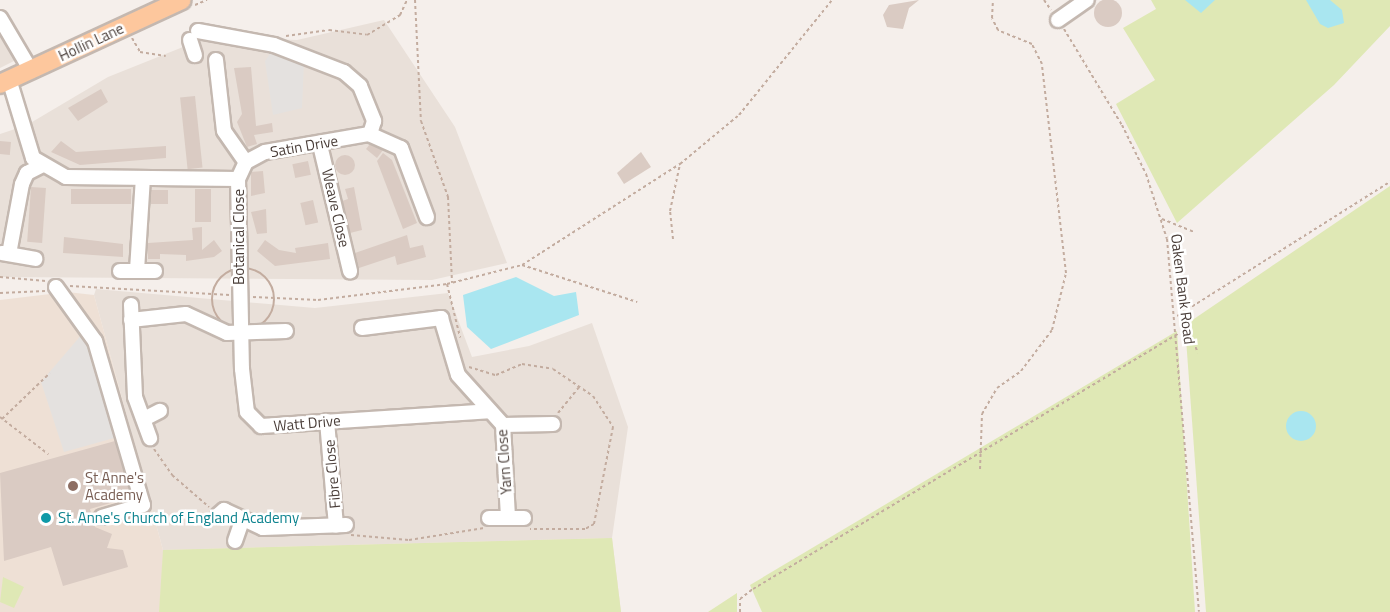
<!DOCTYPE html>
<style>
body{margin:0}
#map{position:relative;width:1390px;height:612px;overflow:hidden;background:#f5efeb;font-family:"Titillium Web",sans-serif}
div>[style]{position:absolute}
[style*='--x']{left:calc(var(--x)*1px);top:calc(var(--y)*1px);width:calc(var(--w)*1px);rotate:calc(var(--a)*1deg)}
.residential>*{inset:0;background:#e9e0d9}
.education>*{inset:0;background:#eee0d5}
.green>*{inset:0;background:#dfe8b5}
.parking>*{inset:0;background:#e4e1df}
.water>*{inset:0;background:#a9e6f0}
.round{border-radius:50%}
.building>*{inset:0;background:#dacbc3;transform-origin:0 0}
.path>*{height:2px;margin-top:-1px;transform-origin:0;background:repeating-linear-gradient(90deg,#c3ac9f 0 3px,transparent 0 6px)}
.path>.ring{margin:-1px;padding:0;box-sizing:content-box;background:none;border:2px solid #c3ac9f;border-radius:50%}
.roads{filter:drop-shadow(2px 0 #c4b8b0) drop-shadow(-2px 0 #c4b8b0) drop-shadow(0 2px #c4b8b0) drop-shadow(0 -2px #c4b8b0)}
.minor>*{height:14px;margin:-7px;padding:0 7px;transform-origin:7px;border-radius:7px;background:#fff}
.major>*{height:18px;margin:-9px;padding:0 9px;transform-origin:9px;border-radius:9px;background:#fdc79d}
.dots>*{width:16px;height:16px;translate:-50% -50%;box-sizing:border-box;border:3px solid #fff;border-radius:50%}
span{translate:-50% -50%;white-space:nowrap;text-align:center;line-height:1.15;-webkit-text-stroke:5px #fff;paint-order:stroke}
.street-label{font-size:15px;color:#4a3e39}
.education-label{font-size:15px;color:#785e54}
.left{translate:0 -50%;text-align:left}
.culture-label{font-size:15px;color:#0d838f}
</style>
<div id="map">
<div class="residential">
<div style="clip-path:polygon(384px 20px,455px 127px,507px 263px,432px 280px,0 277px,0 134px,27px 125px,108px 77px,208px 37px,297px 40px)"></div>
<div style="clip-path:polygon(0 32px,16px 60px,0 68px)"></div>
<div style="clip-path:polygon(96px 289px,315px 308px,448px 293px,472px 357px,529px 346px,592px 323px,628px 427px,612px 538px,163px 550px,94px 295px)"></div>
</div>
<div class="education">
<div style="clip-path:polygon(67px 292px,94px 295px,163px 550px,612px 538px,621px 612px,0 612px,0 300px)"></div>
</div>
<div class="green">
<div style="clip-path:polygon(1151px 0,1390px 0,1390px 26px,1334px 85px,1177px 223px,1116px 104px,1155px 80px,1123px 28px,1156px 9px)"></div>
<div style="clip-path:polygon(1390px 186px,1390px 612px,1206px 612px,1185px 325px)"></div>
<div style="clip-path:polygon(1177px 331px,1195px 612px,762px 612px,750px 585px)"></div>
<div style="clip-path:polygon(612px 538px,621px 612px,159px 612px,163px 550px)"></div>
<div style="clip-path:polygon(3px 577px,24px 587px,14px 608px,0 602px)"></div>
<div style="clip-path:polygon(737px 593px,737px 612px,708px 612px)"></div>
</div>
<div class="parking">
<div style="clip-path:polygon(275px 47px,304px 61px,302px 108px,273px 115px,265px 61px)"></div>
<div style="clip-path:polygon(89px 326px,132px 433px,64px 452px,41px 382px)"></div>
</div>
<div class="water">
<div style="clip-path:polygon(1185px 0,1215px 0,1201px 13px)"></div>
<div style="clip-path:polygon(1306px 0,1330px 0,1342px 10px,1344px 23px,1328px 28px,1320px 24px)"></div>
<div style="clip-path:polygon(516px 277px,554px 296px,576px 292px,579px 315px,491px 349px,467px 327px,463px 295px)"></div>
<div class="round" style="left:1286px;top:411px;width:30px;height:30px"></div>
</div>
<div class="building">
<div class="round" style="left:1094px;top:-1px;width:28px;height:28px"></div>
<div style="clip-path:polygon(919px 0,909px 8px,903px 29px,887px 27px,883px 15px,889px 5px)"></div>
<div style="clip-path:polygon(251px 67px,256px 126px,272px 123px,273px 132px,254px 135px,257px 144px,247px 147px,237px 122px,242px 114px,234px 68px)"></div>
<div style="clip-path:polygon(101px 89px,108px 102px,78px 121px,68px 108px)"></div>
<div style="left:195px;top:96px;width:72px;height:15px;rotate:84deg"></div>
<div style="left:0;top:141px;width:11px;height:13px;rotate:5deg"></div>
<div style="clip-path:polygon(61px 141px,76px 152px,166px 146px,166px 158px,80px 165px,51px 152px)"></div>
<div style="clip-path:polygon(370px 144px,383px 150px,377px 158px,366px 149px)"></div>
<div style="clip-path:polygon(641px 152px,651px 167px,624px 184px,617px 173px)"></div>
<div style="clip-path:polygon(383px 153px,392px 160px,417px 223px,403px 229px,377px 161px)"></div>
<div class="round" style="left:335px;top:155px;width:20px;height:20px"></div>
<div style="left:308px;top:161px;width:14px;height:16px;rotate:78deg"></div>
<div style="clip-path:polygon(263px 171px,265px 193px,251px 196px,251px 172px)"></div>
<div style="left:31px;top:187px;width:15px;height:55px;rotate:4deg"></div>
<div style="clip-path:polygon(354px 187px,362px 230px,350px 233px,342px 201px,348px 199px,345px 189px)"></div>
<div style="left:71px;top:189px;width:60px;height:15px"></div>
<div style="left:195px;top:189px;width:16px;height:33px"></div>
<div style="left:151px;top:190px;width:17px;height:14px"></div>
<div style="left:313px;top:200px;width:23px;height:13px;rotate:77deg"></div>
<div style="clip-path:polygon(266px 209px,267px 233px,257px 234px,251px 212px)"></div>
<div style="clip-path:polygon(202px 227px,202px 250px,214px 240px,222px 251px,214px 257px,186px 261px,186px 255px,160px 254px,160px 259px,148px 259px,148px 243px,193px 240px,192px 228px)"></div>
<div style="clip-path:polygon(407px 235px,410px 248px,423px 245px,426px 257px,397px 265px,395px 256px,359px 268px,355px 253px)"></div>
<div style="clip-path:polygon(64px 237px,123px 244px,123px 257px,63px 253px)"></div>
<div style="clip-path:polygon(265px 240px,279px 250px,296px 253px,295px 248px,328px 243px,330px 259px,275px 266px,257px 251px)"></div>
<div style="clip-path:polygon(115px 441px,131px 497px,90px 509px,95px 527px,112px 534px,107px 548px,123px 550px,128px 567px,63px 586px,51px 547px,4px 561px,0 473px)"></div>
</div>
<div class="path">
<div style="--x:415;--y:0;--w:121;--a:87.2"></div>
<div style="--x:421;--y:121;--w:81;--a:70.4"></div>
<div style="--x:448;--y:197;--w:86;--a:87.3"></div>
<div style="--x:1044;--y:0;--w:12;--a:55"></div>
<div style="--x:195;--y:5;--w:13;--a:-23"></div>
<div style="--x:1064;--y:29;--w:112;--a:58.9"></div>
<div style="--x:1122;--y:125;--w:55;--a:63.9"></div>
<div style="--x:1146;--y:174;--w:68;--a:72.1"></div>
<div style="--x:1167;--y:239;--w:374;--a:85.1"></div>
<div style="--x:286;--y:36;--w:43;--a:-7.9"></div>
<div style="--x:329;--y:30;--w:38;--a:7"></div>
<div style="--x:367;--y:35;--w:39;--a:-31"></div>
<div style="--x:400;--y:15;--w:17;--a:-65"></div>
<div style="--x:132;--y:38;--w:16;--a:60"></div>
<div style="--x:140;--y:52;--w:26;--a:9"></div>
<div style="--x:1162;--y:219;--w:35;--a:22"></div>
<div style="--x:673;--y:239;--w:28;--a:-96"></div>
<div style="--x:670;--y:211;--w:48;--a:-78"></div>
<div style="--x:522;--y:265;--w:121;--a:17.8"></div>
<div class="ring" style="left:212px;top:268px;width:60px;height:60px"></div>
<div style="--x:0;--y:277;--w:46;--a:5"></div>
<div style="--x:447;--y:284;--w:55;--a:76.2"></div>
<div style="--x:70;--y:286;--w:160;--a:3.2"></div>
<div style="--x:0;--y:293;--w:45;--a:-2.5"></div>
<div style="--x:253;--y:297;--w:65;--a:2.6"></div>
<div style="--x:318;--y:300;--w:130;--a:-7.1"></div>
<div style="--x:447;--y:284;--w:77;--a:-14.2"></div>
<div style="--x:522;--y:265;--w:188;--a:-32.6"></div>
<div style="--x:680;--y:164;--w:77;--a:-39.7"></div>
<div style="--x:739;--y:115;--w:148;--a:-51"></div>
<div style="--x:1182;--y:314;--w:42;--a:67.7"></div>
<div style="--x:1177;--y:316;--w:252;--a:-32.2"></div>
<div style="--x:469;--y:367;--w:28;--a:17"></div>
<div style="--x:496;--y:375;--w:28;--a:-23"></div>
<div style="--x:522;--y:364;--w:31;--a:9"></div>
<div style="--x:553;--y:369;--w:48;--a:34"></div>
<div style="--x:593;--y:396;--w:37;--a:57"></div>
<div style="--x:613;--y:427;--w:99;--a:101.1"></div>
<div style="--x:594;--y:524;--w:10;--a:151"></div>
<div style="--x:585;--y:529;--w:55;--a:180"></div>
<div style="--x:558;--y:413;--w:35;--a:-51"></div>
<div style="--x:0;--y:417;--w:61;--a:37.6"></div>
<div style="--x:2;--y:419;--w:66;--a:-43.8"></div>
<div style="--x:154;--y:449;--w:32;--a:55"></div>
<div style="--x:172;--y:475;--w:49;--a:40.9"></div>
<div style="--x:980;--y:469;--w:55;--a:-87.9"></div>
<div style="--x:982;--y:414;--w:30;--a:-60"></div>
<div style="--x:997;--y:388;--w:29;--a:-35"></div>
<div style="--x:1021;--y:371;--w:51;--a:-52.9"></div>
<div style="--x:1052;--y:330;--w:59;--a:-76.2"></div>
<div style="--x:1066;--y:273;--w:210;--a:-96.6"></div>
<div style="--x:1042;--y:64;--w:22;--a:-117"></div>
<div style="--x:1032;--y:44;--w:37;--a:-158"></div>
<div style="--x:998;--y:30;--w:13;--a:-117"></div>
<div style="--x:992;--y:18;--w:18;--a:-87"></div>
<div style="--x:351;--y:535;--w:58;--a:4.9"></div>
<div style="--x:409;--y:540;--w:76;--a:-9.1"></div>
<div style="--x:740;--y:612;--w:13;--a:-90"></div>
<div style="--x:740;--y:599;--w:16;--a:-38"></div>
<div style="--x:753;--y:589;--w:496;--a:-31"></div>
</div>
<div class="roads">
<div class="minor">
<div style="--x:0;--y:18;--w:59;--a:59.5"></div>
<div style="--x:1058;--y:20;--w:35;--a:-35"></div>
<div style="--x:198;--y:31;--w:77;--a:10.4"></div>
<div style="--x:274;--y:45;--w:75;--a:21.1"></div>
<div style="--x:344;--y:72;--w:21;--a:41"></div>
<div style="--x:360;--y:86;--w:38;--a:68"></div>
<div style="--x:374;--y:121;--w:14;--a:107"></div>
<div style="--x:190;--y:40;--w:16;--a:72"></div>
<div style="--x:216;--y:60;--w:71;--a:83.6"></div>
<div style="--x:224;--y:131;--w:38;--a:55"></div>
<div style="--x:9;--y:79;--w:83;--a:73.1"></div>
<div style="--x:33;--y:158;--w:38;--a:30"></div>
<div style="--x:66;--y:177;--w:172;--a:0.7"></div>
<div style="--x:238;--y:179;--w:19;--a:-65"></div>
<div style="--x:246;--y:162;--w:21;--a:-28"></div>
<div style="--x:265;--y:152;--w:106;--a:-9.8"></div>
<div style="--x:369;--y:134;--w:35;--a:24"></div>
<div style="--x:401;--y:148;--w:74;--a:69.4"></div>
<div style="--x:320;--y:145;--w:130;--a:76.6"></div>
<div style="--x:238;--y:179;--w:190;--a:88.8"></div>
<div style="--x:242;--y:369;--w:43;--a:83.4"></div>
<div style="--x:247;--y:412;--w:20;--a:45"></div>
<div style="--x:261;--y:426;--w:229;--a:-3.7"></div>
<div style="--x:2;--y:253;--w:34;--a:10"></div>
<div style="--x:9;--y:254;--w:71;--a:-79.5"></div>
<div style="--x:22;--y:184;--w:12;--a:-66"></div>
<div style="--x:27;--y:173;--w:16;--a:-27"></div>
<div style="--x:137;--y:270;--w:92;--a:-86.3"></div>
<div style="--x:120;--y:271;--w:35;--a:0"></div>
<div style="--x:56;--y:287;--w:67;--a:54.2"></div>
<div style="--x:95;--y:341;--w:171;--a:73.7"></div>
<div style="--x:143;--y:505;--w:43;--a:163.7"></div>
<div style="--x:131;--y:305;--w:92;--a:87.5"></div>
<div style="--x:135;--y:397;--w:44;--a:69.9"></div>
<div style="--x:131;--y:320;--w:55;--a:-6.2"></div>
<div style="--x:186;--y:314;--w:45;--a:24.9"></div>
<div style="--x:227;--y:333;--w:59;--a:-1.9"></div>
<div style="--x:362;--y:328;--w:80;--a:-7.2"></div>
<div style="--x:441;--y:318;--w:59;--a:73.4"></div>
<div style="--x:458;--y:375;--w:67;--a:48"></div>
<div style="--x:503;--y:425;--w:92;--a:86.9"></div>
<div style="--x:144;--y:419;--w:18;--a:-27"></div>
<div style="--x:327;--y:421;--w:105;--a:85.1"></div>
<div style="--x:503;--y:425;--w:50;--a:-1.1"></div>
<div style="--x:218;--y:515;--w:8;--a:-40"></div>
<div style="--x:224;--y:510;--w:43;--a:24.8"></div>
<div style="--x:263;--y:528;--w:83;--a:-2.1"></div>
<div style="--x:489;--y:518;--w:35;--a:0"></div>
<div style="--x:235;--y:541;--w:21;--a:-71"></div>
</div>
<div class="major">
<div style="--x:0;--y:84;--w:200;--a:-24.8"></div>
</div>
</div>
<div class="dots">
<div style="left:73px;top:486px;background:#8d6e63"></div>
<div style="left:46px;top:518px;background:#0f9aa8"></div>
</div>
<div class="street-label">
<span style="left:91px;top:42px;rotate:-25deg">Hollin Lane</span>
<span style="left:304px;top:146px;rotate:-10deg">Satin Drive</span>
<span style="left:336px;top:208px;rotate:77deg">Weave Close</span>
<span style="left:239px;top:237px;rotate:-90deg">Botanical Close</span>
<span style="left:1183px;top:289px;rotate:83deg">Oaken Bank Road</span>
<span style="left:307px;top:423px;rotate:-5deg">Watt Drive</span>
<span style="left:504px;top:462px;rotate:-94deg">Yarn Close</span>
<span style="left:332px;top:474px;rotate:-95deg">Fibre Close</span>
</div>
<div class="education-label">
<span class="left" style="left:85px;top:486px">St Anne's<br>Academy</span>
</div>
<div class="culture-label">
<span class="left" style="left:58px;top:518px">St. Anne's Church of England Academy</span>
</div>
</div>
